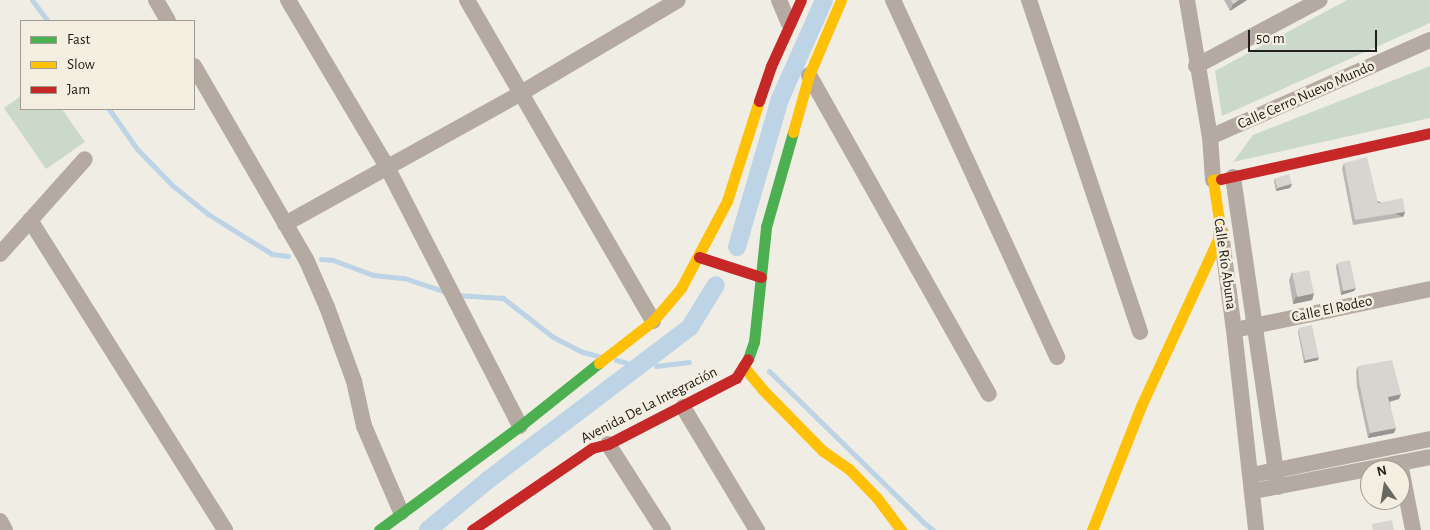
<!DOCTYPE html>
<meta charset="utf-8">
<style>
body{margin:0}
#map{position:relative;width:1430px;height:530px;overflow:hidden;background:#f0ede5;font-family:"Alegreya Sans",sans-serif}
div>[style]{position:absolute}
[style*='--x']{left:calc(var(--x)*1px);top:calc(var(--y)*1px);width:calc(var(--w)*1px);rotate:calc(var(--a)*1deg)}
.green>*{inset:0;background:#cad9ca}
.stream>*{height:5px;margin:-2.5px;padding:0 2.5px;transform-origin:2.5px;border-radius:2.5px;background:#bcd4e5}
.canal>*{height:18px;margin:-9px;padding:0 9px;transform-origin:9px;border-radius:9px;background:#bcd4e5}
.street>*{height:16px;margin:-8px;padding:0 8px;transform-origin:8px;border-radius:8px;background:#b4aaa2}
.fast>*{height:11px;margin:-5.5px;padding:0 5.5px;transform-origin:5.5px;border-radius:5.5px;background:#4caf50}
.slow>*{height:11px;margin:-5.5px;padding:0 5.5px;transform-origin:5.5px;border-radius:5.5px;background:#ffc107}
.jam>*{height:11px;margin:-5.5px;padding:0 5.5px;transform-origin:5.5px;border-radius:5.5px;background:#c62828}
.wall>*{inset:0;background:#bab6b3}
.shaded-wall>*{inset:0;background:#979492;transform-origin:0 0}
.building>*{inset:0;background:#d8d4d0;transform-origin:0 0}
span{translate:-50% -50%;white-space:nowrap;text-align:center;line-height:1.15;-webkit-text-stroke:5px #f4eee1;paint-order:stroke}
.street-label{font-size:15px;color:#22201c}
.legend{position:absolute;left:20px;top:20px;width:175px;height:90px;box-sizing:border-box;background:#f4eee1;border:1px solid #a09c92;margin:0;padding:6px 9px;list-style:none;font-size:15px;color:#22201c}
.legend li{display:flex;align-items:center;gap:10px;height:25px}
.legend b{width:25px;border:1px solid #a09c92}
.north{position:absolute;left:1360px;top:460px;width:50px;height:50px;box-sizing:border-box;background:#f4eee1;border:1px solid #a09c92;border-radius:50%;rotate:347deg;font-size:14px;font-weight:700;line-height:20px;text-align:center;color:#22201c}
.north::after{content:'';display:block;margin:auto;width:18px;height:22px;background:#6a6862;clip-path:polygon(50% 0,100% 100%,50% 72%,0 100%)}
.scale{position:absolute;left:1248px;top:30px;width:129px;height:22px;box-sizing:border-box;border:2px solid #22201c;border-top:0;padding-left:6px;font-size:15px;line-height:18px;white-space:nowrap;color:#22201c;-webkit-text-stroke:4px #f4eee1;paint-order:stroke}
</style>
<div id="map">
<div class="green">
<div style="clip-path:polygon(1347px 0,1430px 0,1430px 23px,1222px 116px,1215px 71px)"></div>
<div style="clip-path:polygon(1430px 66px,1430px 118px,1233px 162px,1253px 135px)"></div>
<div style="clip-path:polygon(21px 96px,21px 109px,62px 109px,85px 142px,46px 169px,4px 108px)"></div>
</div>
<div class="stream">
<div style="--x:32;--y:0;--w:26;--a:53"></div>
<div style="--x:109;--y:109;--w:49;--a:55"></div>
<div style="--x:137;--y:149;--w:50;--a:45.8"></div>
<div style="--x:172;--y:185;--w:46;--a:38.9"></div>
<div style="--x:208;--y:214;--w:75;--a:32"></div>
<div style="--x:272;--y:254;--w:16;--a:7"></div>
<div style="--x:321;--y:259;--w:12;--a:5"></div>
<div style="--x:333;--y:260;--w:43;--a:20.6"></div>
<div style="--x:373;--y:275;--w:31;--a:6"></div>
<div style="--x:404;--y:278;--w:44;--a:18.4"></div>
<div style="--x:456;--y:295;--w:47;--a:3.7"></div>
<div style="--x:503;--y:298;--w:63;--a:38"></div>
<div style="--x:553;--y:337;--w:34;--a:27"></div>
<div style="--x:583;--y:352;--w:16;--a:15"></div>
<div style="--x:616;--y:360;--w:11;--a:15"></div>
<div style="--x:656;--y:366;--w:33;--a:-7"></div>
<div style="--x:769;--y:371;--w:216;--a:44.4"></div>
<div style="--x:923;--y:522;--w:13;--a:39"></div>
</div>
<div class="canal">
<div style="--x:737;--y:247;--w:154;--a:-73.8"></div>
<div style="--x:780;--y:99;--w:108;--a:-66"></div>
<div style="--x:428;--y:530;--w:78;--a:-39.8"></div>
<div style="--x:488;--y:480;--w:253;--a:-37.1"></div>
<div style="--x:690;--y:327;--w:49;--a:-58.2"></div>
</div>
<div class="street">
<div style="--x:156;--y:0;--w:24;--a:60"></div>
<div style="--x:288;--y:0;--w:194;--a:59.3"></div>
<div style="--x:387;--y:167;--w:291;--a:62.8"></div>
<div style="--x:467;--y:0;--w:371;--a:59.9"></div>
<div style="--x:779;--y:0;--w:25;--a:67"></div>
<div style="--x:893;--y:0;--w:393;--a:65.3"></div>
<div style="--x:1029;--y:0;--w:350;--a:71.5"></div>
<div style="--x:1187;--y:0;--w:139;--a:80.5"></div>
<div style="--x:1210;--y:137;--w:43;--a:86"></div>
<div style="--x:194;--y:66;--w:223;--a:59.9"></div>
<div style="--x:306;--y:259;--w:52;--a:66.4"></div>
<div style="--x:327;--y:307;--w:79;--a:70"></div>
<div style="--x:354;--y:381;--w:46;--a:77.5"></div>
<div style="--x:364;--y:426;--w:94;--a:66.7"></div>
<div style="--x:1196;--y:66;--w:140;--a:-28"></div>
<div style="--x:809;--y:75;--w:366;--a:60.6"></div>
<div style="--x:1210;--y:137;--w:240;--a:-23.8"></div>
<div style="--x:1233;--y:177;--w:313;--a:81.7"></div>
<div style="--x:30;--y:220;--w:366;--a:57.8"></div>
<div style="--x:285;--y:224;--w:270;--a:-29"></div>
<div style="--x:521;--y:93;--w:182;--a:-30.6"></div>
<div style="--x:1221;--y:233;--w:98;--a:82.4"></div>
<div style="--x:1234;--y:330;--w:201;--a:83.7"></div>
<div style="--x:0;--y:254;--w:127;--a:-48.2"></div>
<div style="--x:1244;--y:328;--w:190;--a:-11.8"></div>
<div style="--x:683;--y:407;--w:144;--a:59"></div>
<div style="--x:608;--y:444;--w:102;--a:57.4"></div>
<div style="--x:1400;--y:463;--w:68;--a:79"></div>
<div style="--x:1252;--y:475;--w:182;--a:-11.4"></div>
<div style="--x:1254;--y:491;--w:179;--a:-10.9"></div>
<div style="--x:0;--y:521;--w:10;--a:61"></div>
</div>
<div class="fast">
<div style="--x:748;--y:359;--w:18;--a:-71"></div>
<div style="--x:754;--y:342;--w:116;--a:-84"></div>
<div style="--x:766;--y:227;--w:99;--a:-74.1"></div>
<div style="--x:379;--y:530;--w:175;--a:-36.4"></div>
<div style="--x:520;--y:426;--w:101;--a:-38.6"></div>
</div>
<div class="slow">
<div style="--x:793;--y:132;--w:59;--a:-74.3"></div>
<div style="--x:809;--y:75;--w:82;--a:-66.9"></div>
<div style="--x:599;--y:363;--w:68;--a:-37.9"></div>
<div style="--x:653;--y:321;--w:43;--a:-49.7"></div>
<div style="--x:681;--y:288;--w:98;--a:-62.1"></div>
<div style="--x:727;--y:201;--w:105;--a:-72.3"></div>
<div style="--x:743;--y:366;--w:31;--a:50"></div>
<div style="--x:763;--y:390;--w:86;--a:45.5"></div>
<div style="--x:823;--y:451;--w:32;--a:35"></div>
<div style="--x:849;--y:469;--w:40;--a:46"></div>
<div style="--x:877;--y:498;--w:40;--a:53"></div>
<div style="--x:1092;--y:530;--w:133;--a:-68.4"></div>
<div style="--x:1141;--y:406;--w:191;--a:-65.2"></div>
<div style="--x:1221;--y:233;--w:54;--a:-98.6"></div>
<div style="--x:1213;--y:180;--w:8;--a:-7"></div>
</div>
<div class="jam">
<div style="--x:759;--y:101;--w:37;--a:-71"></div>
<div style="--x:771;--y:66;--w:72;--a:-65.6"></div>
<div style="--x:1221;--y:179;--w:214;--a:-12.4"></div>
<div style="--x:699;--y:257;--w:65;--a:17.9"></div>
<div style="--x:472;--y:530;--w:145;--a:-34.3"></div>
<div style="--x:592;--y:448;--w:16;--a:-14"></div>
<div style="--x:608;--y:444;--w:144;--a:-27.3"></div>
<div style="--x:736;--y:378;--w:22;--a:-58"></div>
</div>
<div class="wall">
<div style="clip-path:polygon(1224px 0,1247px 0,1230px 11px)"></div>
<div style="clip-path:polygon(1344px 163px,1378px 203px,1405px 212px,1403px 217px,1353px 225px,1342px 168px)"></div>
<div style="clip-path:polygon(1275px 178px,1292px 184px,1290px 188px,1276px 191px,1274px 181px)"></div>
<div style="clip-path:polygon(1337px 263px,1356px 288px,1354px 291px,1341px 295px,1336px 267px)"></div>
<div style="clip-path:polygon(1292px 272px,1314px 293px,1312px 300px,1293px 304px,1289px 280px)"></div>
<div style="clip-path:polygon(1299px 329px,1318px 360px,1304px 363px,1298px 332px)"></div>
<div style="clip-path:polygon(1358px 366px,1399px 399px,1390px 402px,1394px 433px,1368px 438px,1357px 387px,1356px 371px)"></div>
</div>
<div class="shaded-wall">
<div style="clip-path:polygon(1239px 0,1247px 0,1230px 11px,1233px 4px)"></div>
<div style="clip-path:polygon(1292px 184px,1290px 188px,1276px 191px,1278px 188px)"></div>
<div style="left:1405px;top:212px;width:5px;height:51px;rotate:112deg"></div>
<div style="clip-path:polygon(1356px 288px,1354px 291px,1341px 295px,1342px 291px)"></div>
<div style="clip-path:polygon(1314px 293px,1312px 300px,1293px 304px,1296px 296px)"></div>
<div style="clip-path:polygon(1319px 357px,1318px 360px,1304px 363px,1305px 360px)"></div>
<div style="clip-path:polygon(1401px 394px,1399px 399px,1386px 402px,1388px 397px)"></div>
<div style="clip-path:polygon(1396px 428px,1394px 433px,1368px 438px,1370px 433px)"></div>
</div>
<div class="building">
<div style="clip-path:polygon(1231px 0,1239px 0,1233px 4px)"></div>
<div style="clip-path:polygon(1367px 157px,1378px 203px,1403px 198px,1405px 212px,1355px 220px,1344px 163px)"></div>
<div style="left:1289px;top:174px;width:10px;height:15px;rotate:73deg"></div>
<div style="left:1350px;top:260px;width:29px;height:13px;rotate:78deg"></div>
<div style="left:1309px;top:270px;width:24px;height:17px;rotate:78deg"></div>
<div style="left:1312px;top:325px;width:33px;height:14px;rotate:78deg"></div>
<div style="clip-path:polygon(1392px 360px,1401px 394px,1388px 397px,1396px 428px,1370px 433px,1359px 382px,1358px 366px)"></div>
<div style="clip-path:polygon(1392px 520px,1394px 530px,1373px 530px,1372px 524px)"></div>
</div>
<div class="street-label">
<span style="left:1306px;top:95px;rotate:-24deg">Calle Cerro Nuevo Mundo</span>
<span style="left:1225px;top:264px;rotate:82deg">Calle Río Abuna</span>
<span style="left:1332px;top:309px;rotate:-12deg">Calle El Rodeo</span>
<span style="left:649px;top:405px;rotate:-27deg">Avenida De La Integración</span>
</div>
<ul class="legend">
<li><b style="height:6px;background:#4caf50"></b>Fast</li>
<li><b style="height:6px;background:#ffc107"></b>Slow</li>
<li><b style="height:6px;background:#c62828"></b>Jam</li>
</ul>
<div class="north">N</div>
<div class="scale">50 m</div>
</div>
